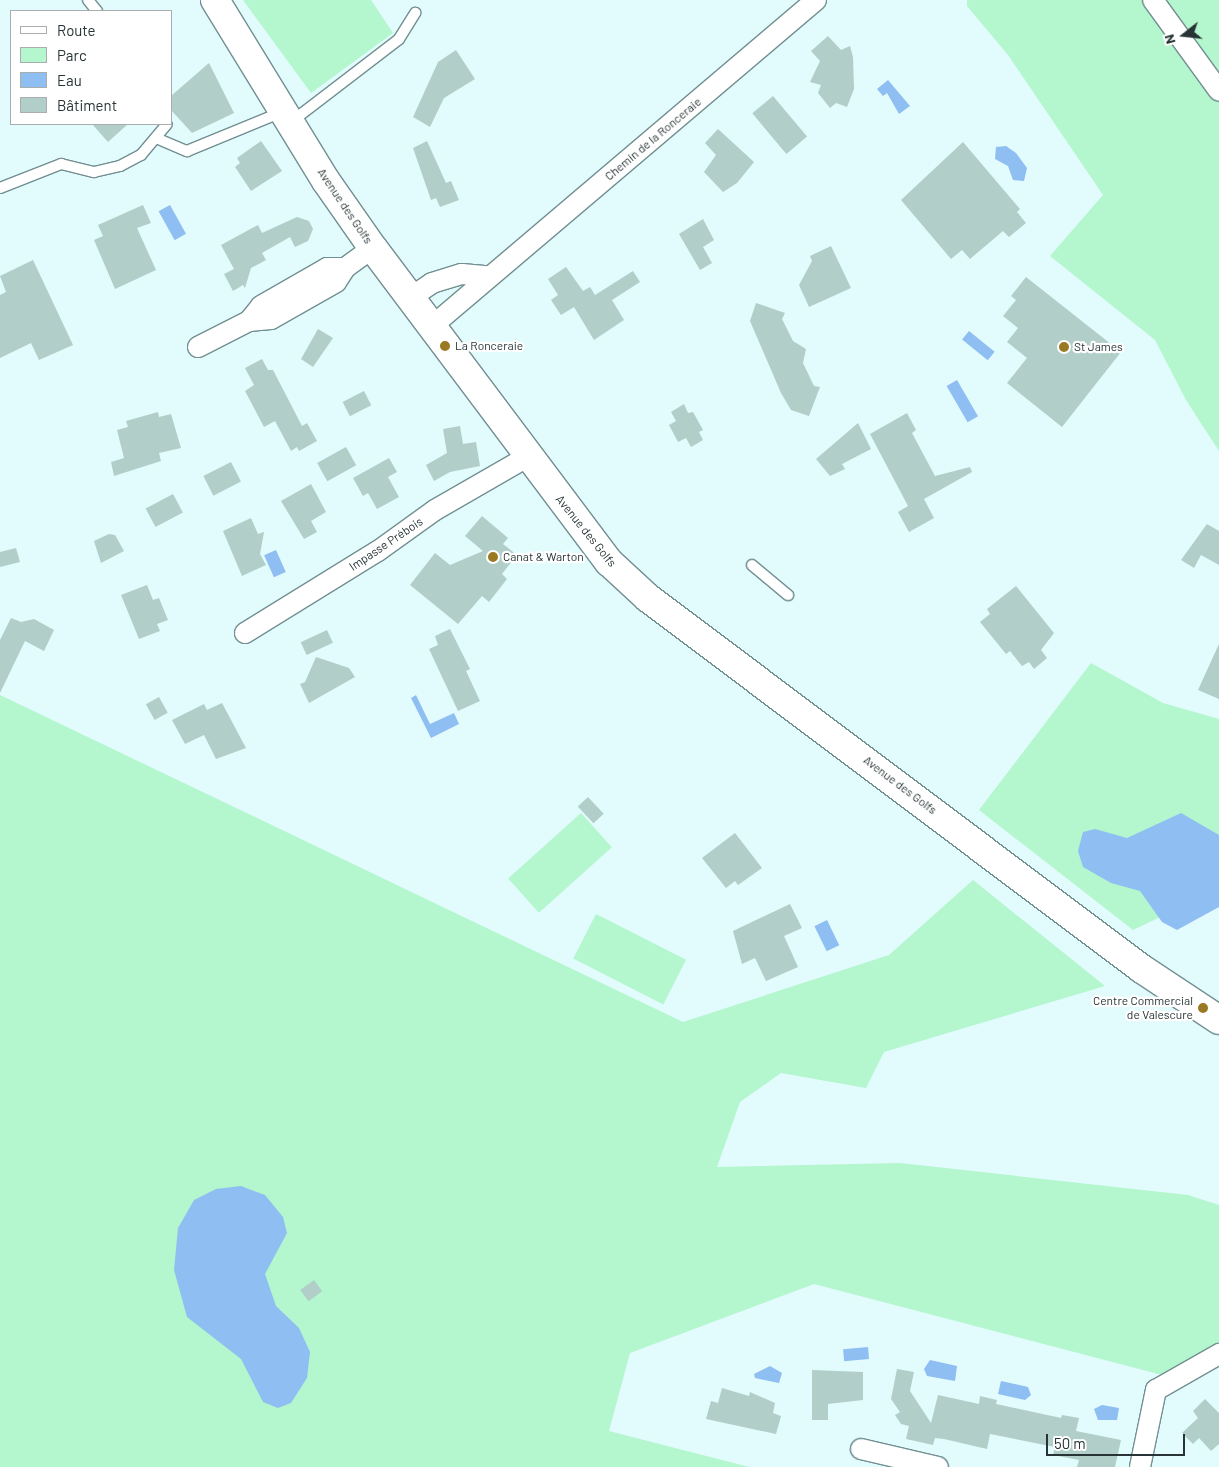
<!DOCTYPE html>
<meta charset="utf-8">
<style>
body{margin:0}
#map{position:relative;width:1219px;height:1467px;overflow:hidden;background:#e2fbfd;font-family:Barlow,sans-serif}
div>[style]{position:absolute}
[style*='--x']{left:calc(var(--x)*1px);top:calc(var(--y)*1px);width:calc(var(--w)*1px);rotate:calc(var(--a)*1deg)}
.green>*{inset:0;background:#b4f6cd;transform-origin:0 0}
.water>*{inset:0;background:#8fbef3;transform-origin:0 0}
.building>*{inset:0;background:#b1cec8;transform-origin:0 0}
.roads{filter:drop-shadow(1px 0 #728f92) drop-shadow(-1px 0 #728f92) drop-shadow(0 1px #728f92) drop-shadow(0 -1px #728f92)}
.service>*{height:10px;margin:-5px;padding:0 5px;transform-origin:5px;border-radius:5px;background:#fff}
.minor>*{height:20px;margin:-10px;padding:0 10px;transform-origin:10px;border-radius:10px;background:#fff}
.secondary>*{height:28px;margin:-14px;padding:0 14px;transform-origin:14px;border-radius:14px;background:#fff}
.dots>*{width:14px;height:14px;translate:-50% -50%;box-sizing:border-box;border:2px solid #fff;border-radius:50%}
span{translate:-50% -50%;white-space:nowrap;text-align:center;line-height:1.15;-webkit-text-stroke:4.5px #fff;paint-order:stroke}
.street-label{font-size:12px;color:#273334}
.poi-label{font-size:12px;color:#273334}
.left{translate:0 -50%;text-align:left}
.right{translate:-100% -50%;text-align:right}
.legend{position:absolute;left:10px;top:10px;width:162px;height:115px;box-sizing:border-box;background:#fff;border:1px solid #a9adae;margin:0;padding:6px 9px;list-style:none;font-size:15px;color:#273334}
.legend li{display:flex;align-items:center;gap:10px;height:25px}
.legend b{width:25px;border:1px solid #a9adae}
.north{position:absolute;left:1159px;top:10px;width:50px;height:50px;-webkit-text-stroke:4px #fff;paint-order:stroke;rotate:254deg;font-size:14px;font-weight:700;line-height:20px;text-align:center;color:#273334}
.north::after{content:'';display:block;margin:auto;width:18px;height:22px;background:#273334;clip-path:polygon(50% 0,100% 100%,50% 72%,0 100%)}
.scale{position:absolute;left:1046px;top:1434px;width:139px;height:22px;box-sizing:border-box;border:2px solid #273334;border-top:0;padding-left:6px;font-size:15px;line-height:18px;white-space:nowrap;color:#273334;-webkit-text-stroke:4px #fff;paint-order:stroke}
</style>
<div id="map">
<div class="green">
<div style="clip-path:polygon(243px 0,371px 0,393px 33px,311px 93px)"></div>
<div style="clip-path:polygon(967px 0,1219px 0,1219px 451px,1186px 400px,1155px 340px,1050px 256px,1103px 195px,1008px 55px,967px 6px)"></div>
<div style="clip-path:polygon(1091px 663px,1163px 703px,1219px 719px,1219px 889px,1133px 930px,979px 810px)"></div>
<div style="clip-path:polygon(0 695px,683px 1022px,889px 955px,973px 880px,1105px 986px,884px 1052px,866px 1088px,781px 1073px,740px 1102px,717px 1167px,900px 1163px,1188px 1195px,1219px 1205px,1219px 1342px,1162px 1375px,814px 1284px,630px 1353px,609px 1431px,749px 1467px,0 1467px)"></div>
<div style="left:581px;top:813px;width:46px;height:98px;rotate:48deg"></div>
<div style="left:596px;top:914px;width:101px;height:50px;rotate:27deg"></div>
</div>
<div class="water">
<div style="clip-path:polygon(888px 80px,910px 106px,899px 114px,887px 93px,883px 96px,877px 89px)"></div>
<div style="clip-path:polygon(996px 147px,1006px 146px,1016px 153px,1027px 168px,1024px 181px,1013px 180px,1008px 166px,995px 159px)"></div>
<div style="left:170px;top:205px;width:33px;height:13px;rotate:61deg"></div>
<div style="left:969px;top:331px;width:33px;height:11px;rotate:39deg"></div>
<div style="left:957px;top:380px;width:42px;height:12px;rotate:60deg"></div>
<div style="left:276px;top:550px;width:24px;height:13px;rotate:66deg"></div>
<div style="clip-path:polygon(416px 695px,430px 724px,454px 713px,459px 724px,431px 738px,411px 698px)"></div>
<div style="clip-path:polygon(1181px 813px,1219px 835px,1219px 907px,1177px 930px,1162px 922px,1140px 891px,1111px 883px,1083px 867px,1078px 851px,1083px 832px,1095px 829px,1127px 838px)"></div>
<div style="left:827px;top:920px;width:28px;height:14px;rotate:64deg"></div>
<div style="clip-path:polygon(241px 1186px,265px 1195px,283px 1217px,287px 1233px,265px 1274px,276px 1306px,299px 1328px,310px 1352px,307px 1378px,291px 1403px,278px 1408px,263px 1402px,241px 1359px,187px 1317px,174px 1270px,178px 1228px,194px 1200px,216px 1189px)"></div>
<div style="left:868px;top:1347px;width:12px;height:25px;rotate:85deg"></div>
<div style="clip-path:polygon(930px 1360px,957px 1366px,955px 1381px,927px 1376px,924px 1369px)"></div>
<div style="clip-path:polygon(770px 1366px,782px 1373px,779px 1383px,755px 1378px,754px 1374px)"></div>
<div style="clip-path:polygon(1001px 1381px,1028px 1387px,1031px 1395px,1025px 1400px,998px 1394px)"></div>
<div style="clip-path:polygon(1102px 1405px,1119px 1408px,1117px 1420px,1098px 1420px,1094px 1409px)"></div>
</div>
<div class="building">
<div style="clip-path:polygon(828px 36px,841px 50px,850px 46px,853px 57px,854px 89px,847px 107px,836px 103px,830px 108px,818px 93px,821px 85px,810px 82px,820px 61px,811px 51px)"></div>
<div style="clip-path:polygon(456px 50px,475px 79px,444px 98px,430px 127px,413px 117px,438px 62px)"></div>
<div style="clip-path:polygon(209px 63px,234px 113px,192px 133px,171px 110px,171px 96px)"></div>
<div style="left:773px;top:96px;width:53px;height:27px;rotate:50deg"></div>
<div style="clip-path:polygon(92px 124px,128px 124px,108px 142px)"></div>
<div style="clip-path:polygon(718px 129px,754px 162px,737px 183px,723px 192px,704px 172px,716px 155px,705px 143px)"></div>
<div style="clip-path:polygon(261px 141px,282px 171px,251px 191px,235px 167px,240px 163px,237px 158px)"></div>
<div style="clip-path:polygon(427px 141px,446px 183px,451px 181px,459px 200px,440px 207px,436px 198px,431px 200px,413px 148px)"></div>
<div style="clip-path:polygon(963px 142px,1020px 209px,1017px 212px,1026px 223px,1009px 237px,1003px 231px,970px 259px,962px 250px,951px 259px,901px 200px)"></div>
<div style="clip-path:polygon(143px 205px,151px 223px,137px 228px,156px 270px,115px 289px,94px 240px,103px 236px,98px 225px)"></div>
<div style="clip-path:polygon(297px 217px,309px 221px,313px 229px,308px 241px,295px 247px,290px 237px,262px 253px,266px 260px,251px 268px,245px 288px,243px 285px,233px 291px,224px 274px,234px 269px,221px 245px,258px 225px,262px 233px)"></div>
<div style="clip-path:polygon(703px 219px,714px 240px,703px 247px,712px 263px,700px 270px,679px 234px)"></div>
<div style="clip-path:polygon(831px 246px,851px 288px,809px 307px,799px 285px,812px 261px,810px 256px)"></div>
<div style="clip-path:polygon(33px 260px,73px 345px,39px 360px,31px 343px,0 358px,0 295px,6px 292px,0 276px)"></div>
<div style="clip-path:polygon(566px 267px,583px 291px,590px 287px,595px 295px,633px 271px,640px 282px,612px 300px,624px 320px,594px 340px,574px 307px,561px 315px,551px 300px,558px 295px,548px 279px)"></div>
<div style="clip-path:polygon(1026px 277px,1121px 352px,1062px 427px,1007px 383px,1027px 358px,1007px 342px,1018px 328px,1003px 316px,1016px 300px,1011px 296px)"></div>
<div style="clip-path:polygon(756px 303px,785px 313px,782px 319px,793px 341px,806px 349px,803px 363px,814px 386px,820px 387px,809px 416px,791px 410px,781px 393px,750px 321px)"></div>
<div style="clip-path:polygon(318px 329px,333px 338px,313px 367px,301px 359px)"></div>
<div style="clip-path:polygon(262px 359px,268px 370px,273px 370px,302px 426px,307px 423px,317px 441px,299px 451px,297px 447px,291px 451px,275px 421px,264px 427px,245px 391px,254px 385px,245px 368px)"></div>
<div style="left:364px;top:391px;width:16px;height:24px;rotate:63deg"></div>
<div style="clip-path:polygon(684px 404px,688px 413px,693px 412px,703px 430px,699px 432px,703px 440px,691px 447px,686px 438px,678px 442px,669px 425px,676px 421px,671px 412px)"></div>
<div style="clip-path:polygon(158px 412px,159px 417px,171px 414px,181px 448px,159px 453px,161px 461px,114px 476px,111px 462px,124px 458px,117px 430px,128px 427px,126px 421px)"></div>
<div style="clip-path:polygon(907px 413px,916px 430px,912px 433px,935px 476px,970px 467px,972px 472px,924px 499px,934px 518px,909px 532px,898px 512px,908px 506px,870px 434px)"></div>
<div style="clip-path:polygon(858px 423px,871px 449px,842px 464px,845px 469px,830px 476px,816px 459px)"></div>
<div style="clip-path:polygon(460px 426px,463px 444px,476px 442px,480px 466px,450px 472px,434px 481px,426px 465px,447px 453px,443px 429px)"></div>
<div style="left:346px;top:447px;width:21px;height:33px;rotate:61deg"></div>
<div style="clip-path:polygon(389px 458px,397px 472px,388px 477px,399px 497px,377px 509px,368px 493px,363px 496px,353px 478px)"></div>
<div style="left:231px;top:462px;width:22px;height:31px;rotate:63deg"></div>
<div style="clip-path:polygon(311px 484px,326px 512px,311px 521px,317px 532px,304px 539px,281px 501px)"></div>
<div style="left:173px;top:494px;width:21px;height:31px;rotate:62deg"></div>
<div style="clip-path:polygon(482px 516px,508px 538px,503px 544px,517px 555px,502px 574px,507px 579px,489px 602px,482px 596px,458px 624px,410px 585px,435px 553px,450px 565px,483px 551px,465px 536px)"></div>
<div style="clip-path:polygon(251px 518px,258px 534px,264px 532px,260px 554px,266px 565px,242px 576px,223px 531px)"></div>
<div style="clip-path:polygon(1207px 524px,1219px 531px,1219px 565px,1201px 555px,1194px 568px,1181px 560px)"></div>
<div style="clip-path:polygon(109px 534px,115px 535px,124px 551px,101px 563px,94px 541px)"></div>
<div style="clip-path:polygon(16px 548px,20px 562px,0 567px,0 552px)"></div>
<div style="clip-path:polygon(147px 585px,153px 600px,159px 598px,168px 620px,157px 624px,160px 631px,139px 639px,121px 595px)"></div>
<div style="clip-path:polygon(1016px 586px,1054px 633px,1041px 650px,1047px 658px,1034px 669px,1029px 662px,1022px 666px,1010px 651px,1006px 654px,980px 622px,990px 614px,987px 609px)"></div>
<div style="clip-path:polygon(11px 618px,21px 622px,34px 619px,54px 630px,44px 651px,25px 641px,0 693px,0 640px)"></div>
<div style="clip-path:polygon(450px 629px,470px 669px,466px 671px,480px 701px,458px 711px,429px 649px,438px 645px,435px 636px)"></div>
<div style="left:327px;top:630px;width:14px;height:29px;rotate:65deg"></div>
<div style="clip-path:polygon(1219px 644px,1219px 699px,1198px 690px)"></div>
<div style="clip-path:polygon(316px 657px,349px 668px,355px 677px,309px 703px,300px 684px,305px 682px)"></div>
<div style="left:159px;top:697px;width:18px;height:15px;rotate:61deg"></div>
<div style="clip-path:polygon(222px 703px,246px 748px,216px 759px,204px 735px,185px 744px,172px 720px,204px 704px,207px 710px)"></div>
<div style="left:588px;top:797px;width:23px;height:14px;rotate:47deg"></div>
<div style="clip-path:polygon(735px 833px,762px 868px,738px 885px,735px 881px,726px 888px,702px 858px)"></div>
<div style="clip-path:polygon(790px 904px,802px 928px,784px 936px,798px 967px,766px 981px,755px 958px,742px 964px,733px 931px)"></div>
<div style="left:314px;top:1280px;width:14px;height:17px;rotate:54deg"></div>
<div style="clip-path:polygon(897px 1369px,914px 1372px,910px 1391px,931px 1423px,938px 1395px,979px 1404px,980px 1396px,997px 1400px,996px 1404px,1061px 1418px,1062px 1415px,1079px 1418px,1076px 1431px,1121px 1440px,1115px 1467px,1077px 1467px,1079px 1460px,1053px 1455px,1055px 1447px,990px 1434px,987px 1449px,944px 1439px,935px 1438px,933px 1445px,906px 1439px,909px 1426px,901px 1424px,895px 1415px,900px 1412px,891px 1399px)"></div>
<div style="clip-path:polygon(812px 1370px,863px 1372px,863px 1400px,828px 1404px,828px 1420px,812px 1420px)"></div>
<div style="clip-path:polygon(722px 1388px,749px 1396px,750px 1392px,775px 1403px,773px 1413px,781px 1416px,776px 1434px,706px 1419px,711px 1401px,718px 1403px)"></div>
<div style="clip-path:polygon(1205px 1399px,1219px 1413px,1219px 1444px,1211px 1451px,1199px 1438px,1193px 1444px,1182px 1433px,1198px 1418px,1193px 1411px)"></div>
</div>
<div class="roads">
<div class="service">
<div style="--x:88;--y:0;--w:14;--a:51"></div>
<div style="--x:291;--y:122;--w:136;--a:-37.5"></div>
<div style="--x:399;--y:39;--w:31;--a:-58"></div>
<div style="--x:156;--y:138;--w:34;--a:23"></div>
<div style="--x:187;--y:151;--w:103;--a:-22.3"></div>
<div style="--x:0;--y:188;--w:66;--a:-21.5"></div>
<div style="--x:61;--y:164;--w:34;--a:14"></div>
<div style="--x:94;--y:172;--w:27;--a:-13"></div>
<div style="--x:120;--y:166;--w:24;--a:-28"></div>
<div style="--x:141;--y:155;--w:40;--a:-50"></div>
<div style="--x:752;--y:565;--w:47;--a:39.8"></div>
</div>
<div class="minor">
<div style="--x:1153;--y:0;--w:112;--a:54"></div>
<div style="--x:410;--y:298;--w:27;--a:-34"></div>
<div style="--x:432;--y:283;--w:31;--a:-17"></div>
<div style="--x:462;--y:274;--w:25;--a:5"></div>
<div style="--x:249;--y:321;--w:19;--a:-51"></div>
<div style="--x:261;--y:306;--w:76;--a:-29.9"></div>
<div style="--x:327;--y:268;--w:18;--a:0"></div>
<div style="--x:431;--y:327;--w:505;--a:-40.34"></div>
<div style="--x:198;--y:347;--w:57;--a:-27"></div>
<div style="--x:249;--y:321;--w:22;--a:-5"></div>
<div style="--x:271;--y:319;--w:75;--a:-29.6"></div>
<div style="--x:336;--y:282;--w:17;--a:-57"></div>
<div style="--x:345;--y:268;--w:34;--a:-36"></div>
<div style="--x:245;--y:633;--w:156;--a:-31.7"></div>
<div style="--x:378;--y:551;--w:70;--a:-35.7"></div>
<div style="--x:435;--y:510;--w:106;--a:-29.9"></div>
<div style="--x:861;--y:1449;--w:79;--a:13.2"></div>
<div style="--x:1140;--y:1467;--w:79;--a:-78.3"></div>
<div style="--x:1156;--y:1390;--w:73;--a:-29.7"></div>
</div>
<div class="secondary">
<div style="--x:215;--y:0;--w:212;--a:58.5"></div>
<div style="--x:326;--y:181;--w:82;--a:55"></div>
<div style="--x:373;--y:248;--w:393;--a:53.1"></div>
<div style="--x:609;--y:562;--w:53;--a:42.7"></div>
<div style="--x:648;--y:598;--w:618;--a:36.91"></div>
<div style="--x:1142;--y:969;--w:92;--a:33.5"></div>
</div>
</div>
<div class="dots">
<div style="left:445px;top:346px;background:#9a7923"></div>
<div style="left:1064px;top:347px;background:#9a7923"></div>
<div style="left:493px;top:557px;background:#9a7923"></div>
<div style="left:1203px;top:1008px;background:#9a7923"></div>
</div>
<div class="street-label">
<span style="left:653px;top:139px;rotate:-40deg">Chemin de la Ronceraie</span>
<span style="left:345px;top:206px;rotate:56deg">Avenue des Golfs</span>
<span style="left:586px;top:531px;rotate:51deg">Avenue des Golfs</span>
<span style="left:386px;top:544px;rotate:-34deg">Impasse Prébois</span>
<span style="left:900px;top:785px;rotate:37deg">Avenue des Golfs</span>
</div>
<div class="poi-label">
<span class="left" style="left:455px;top:346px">La Ronceraie</span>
<span class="left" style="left:1074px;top:347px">St James</span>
<span class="left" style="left:503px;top:557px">Canat &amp; Warton</span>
<span class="right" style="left:1193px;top:1008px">Centre Commercial<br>de Valescure</span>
</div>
<ul class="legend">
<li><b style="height:6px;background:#fff"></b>Route</li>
<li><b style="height:14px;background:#b4f6cd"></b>Parc</li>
<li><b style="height:14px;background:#8fbef3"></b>Eau</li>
<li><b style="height:14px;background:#b1cec8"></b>Bâtiment</li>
</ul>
<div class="north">N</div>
<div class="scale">50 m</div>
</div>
